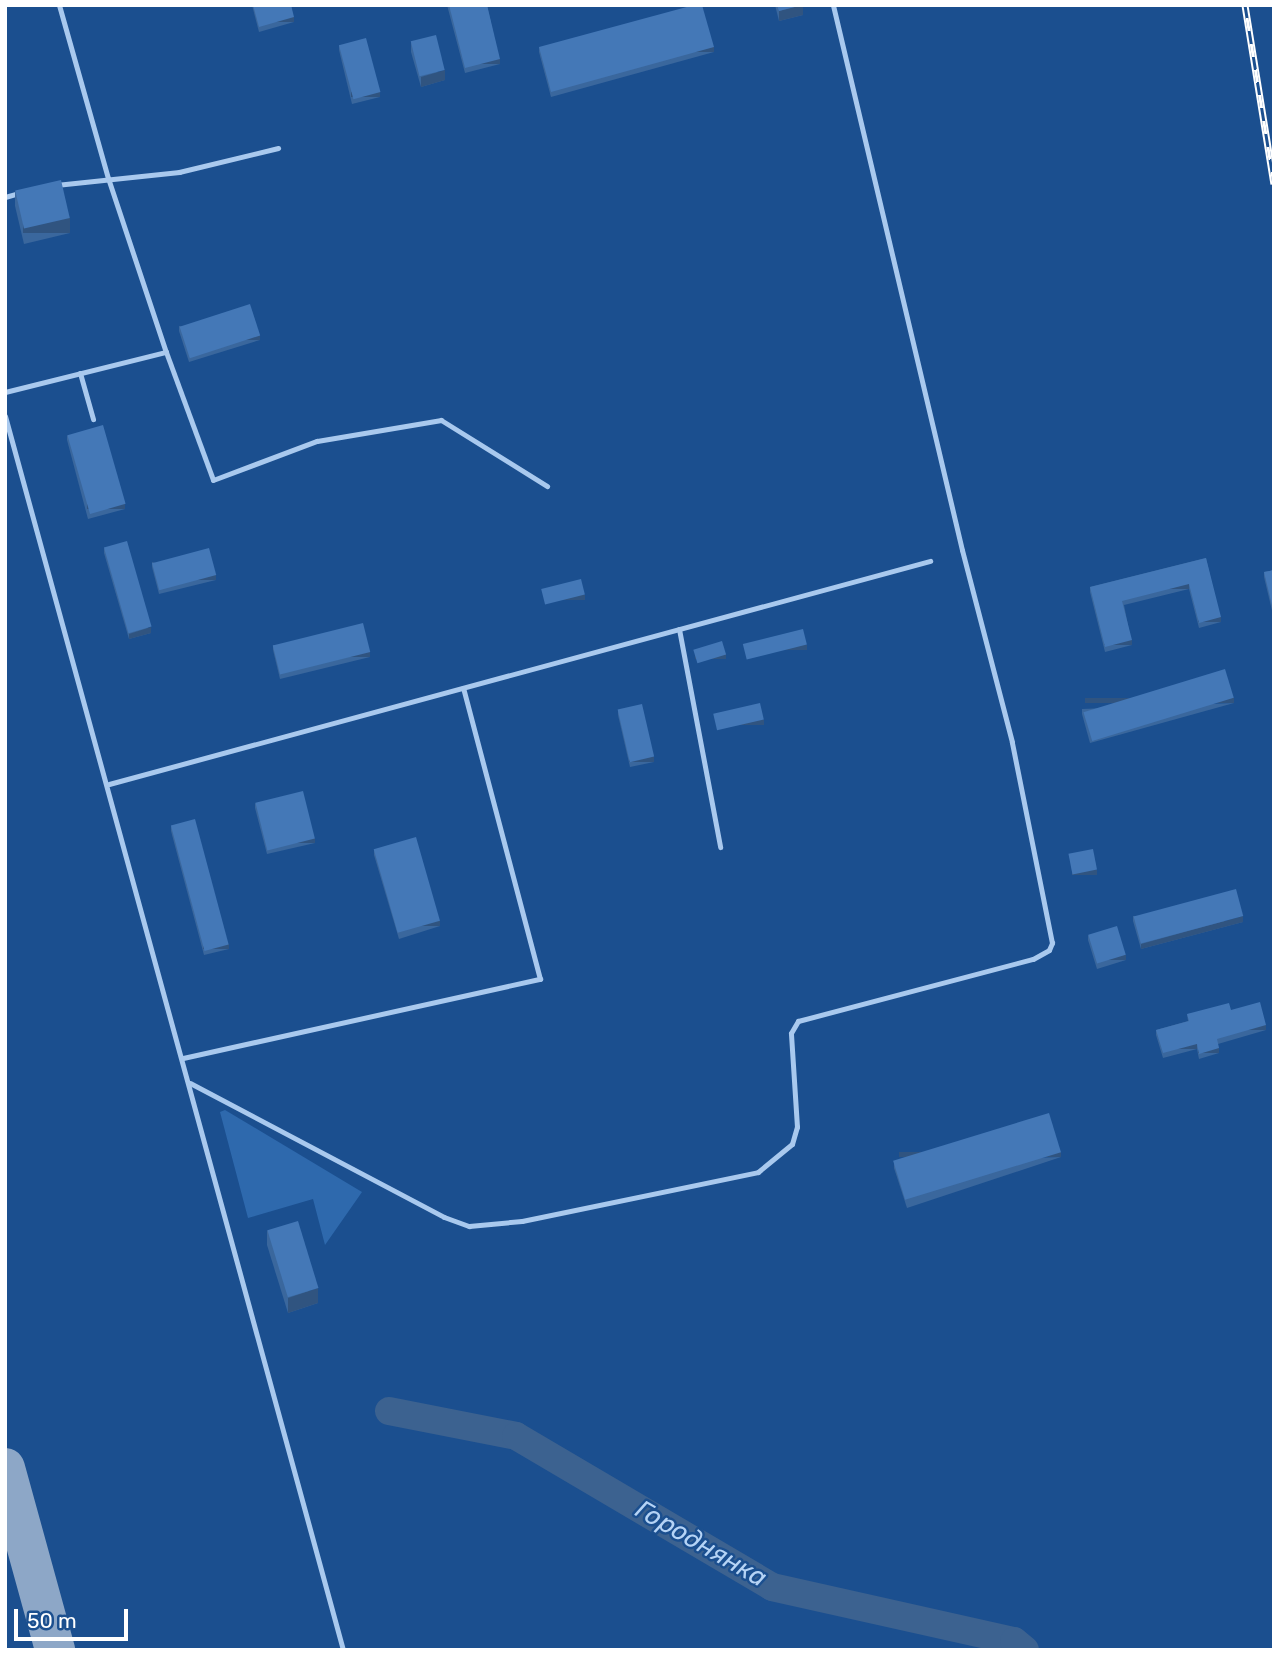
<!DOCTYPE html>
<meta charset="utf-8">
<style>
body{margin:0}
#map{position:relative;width:1279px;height:1655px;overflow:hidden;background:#1b4f8f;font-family:Rubik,sans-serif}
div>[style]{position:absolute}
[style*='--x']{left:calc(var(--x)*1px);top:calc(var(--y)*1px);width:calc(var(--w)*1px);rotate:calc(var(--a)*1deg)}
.green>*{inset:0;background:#2e69ad}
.river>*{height:28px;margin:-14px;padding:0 14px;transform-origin:14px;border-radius:14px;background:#3c6290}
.taxiway>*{height:40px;margin:-20px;padding:0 20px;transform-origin:20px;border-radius:20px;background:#8da7c7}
.service>*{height:5px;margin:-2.5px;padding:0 2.5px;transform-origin:2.5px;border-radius:2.5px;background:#a9c9ee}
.rail>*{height:7px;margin-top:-3.5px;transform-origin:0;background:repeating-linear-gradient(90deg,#1b4f8f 0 13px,#fff 0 26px);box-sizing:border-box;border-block:2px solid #fff}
.wall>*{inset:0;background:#3a679d}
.shaded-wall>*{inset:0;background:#305480;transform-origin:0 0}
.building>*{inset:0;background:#4478b7;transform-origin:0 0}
span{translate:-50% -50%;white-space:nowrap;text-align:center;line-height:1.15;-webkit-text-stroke:5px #1b4f8f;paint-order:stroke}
.water-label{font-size:26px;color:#b5d3f5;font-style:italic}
.frame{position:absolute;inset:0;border:7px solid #fff;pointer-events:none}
.scale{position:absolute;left:14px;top:1609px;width:114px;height:32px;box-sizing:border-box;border:4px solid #fff;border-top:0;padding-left:9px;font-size:21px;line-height:24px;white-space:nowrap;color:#fff;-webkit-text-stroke:5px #1b4f8f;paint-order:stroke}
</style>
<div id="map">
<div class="green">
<div style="clip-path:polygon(225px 1110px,362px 1192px,325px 1245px,313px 1199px,248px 1218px,220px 1112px)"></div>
</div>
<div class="river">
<div style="--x:389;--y:1411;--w:129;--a:11.1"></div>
<div style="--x:516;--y:1436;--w:297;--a:30.5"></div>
<div style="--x:772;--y:1587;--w:248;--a:12.6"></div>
<div style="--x:1014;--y:1641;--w:14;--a:39"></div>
</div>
<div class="taxiway">
<div style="--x:5;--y:1468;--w:189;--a:74.6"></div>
</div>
<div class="service">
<div style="--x:59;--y:5;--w:180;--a:74.2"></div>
<div style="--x:108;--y:178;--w:183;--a:71.6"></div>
<div style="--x:56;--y:185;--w:124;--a:-6"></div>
<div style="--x:179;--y:172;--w:102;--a:-13.6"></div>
<div style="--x:5;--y:197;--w:15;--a:-16"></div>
<div style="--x:80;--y:373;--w:48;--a:74.2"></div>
<div style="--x:5;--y:392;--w:166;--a:-14"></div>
<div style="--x:166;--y:352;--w:136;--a:69.8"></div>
<div style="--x:213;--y:480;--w:111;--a:-20.6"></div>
<div style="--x:317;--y:441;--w:126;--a:-9.6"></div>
<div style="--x:441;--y:420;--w:125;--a:31.9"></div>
<div style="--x:5;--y:416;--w:1279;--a:74.68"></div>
<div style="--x:679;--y:629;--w:222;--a:79.3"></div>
<div style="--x:109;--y:784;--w:851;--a:-15.2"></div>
<div style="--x:183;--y:1058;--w:366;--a:-12.5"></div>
<div style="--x:540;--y:979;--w:301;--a:-104.8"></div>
<div style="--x:190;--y:1083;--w:287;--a:27.8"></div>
<div style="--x:444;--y:1217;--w:27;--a:20"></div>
<div style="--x:469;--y:1226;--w:53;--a:-5.4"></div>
<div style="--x:522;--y:1221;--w:241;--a:-11.7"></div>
<div style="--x:758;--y:1172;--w:44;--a:-39.5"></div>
<div style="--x:792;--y:1144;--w:18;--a:-74"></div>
<div style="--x:797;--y:1127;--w:94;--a:-93.7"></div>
<div style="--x:791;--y:1033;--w:14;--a:-60"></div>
<div style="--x:798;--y:1021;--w:243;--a:-14.8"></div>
<div style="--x:1033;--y:959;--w:18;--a:-29"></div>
<div style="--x:1049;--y:950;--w:8;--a:-67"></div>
<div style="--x:1052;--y:943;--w:205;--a:-101.3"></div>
<div style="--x:1012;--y:742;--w:198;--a:-104.6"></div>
<div style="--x:962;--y:550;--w:560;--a:-103.32"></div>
</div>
<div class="rail">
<div style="--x:1245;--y:5;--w:181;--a:80.8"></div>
</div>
<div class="wall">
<div style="clip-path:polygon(252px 5px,291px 5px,294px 22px,259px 32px)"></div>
<div style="clip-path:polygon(447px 5px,487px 5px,500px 64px,465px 73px)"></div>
<div style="clip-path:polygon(775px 5px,803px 5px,803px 15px,779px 21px)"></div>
<div style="clip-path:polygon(411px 42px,445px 80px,421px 87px,411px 52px)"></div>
<div style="clip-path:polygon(339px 45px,380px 97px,352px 104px,339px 50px)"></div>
<div style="clip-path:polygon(539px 47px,714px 52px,551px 97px,539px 52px)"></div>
<div style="clip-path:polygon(15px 191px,70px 233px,24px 244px,15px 206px)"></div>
<div style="clip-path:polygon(179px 326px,260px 340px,189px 362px,179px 331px)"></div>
<div style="clip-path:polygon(67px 435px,125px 509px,88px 519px,67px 440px)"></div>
<div style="clip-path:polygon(104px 548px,151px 633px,129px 639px,104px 553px)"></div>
<div style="clip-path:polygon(1206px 558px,1221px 622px,1199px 628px,1189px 589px,1124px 605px,1132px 645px,1105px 652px,1090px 592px,1090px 587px)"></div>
<div style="clip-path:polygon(152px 562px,216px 580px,159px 594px,152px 567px)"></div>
<div style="clip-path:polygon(1274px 570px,1274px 619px,1264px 577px,1264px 572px)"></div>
<div style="clip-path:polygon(273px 645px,370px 657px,280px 679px,273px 650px)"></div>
<div style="clip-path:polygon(1234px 703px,1090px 743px,1082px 714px,1082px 709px)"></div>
<div style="clip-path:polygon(618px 710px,654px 762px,630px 767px,618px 715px)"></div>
<div style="clip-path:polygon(255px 803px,315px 843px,267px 854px,255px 808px)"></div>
<div style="clip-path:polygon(171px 826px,229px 949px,204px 955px,171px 831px)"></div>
<div style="clip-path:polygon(374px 850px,440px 926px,399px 939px,374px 855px)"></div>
<div style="clip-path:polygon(1133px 916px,1243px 922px,1141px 949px,1133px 921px)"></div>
<div style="clip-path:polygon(1088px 935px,1126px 960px,1097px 969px,1088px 940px)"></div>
<div style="clip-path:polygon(1231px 1010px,1266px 1030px,1218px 1044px,1219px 1053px,1199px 1059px,1197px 1049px,1163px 1058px,1156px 1035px,1156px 1030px,1188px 1021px,1187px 1014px)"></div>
<div style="clip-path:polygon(1061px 1157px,907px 1208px,894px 1168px,894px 1163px)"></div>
<div style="clip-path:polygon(267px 1230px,318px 1303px,288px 1313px,267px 1245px)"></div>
</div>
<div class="shaded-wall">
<div style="clip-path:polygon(803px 5px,803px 15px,779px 21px,779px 11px)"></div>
<div style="left:294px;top:17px;width:5px;height:36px;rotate:90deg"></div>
<div style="left:714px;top:47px;width:5px;height:169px;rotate:90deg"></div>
<div style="left:500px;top:59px;width:5px;height:36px;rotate:90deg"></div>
<div style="clip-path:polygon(445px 70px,445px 80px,421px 87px,421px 77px)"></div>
<div style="left:380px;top:92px;width:5px;height:29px;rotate:90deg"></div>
<div style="left:70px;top:218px;width:15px;height:47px;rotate:90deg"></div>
<div style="left:260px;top:335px;width:5px;height:74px;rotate:90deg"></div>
<div style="left:125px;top:504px;width:5px;height:38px;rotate:90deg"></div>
<div style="left:216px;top:575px;width:5px;height:59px;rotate:90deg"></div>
<div style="left:1189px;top:584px;width:5px;height:69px;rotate:90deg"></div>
<div style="left:585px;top:595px;width:5px;height:41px;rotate:90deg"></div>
<div style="left:1221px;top:617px;width:5px;height:23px;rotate:90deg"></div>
<div style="clip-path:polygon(151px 627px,151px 633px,129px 639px,129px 634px)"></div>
<div style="left:1132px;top:640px;width:5px;height:28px;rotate:90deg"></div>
<div style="left:807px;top:645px;width:5px;height:62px;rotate:90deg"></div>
<div style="left:370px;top:652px;width:5px;height:93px;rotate:90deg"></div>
<div style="left:726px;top:654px;width:5px;height:31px;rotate:90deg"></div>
<div style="left:1234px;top:698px;width:5px;height:149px;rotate:90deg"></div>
<div style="left:764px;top:720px;width:5px;height:48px;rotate:90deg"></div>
<div style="left:654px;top:757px;width:5px;height:25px;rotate:90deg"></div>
<div style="left:315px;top:838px;width:5px;height:49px;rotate:90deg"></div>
<div style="left:1097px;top:870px;width:5px;height:25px;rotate:90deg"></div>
<div style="clip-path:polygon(1243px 916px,1243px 922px,1141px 949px,1141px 944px)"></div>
<div style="left:440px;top:921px;width:5px;height:43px;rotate:90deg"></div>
<div style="left:229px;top:944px;width:5px;height:26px;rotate:90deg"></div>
<div style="left:1126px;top:955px;width:5px;height:30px;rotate:90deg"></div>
<div style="left:1266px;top:1025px;width:5px;height:51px;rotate:90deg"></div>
<div style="left:1197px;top:1044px;width:5px;height:35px;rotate:90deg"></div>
<div style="left:1219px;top:1048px;width:5px;height:21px;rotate:90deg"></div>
<div style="left:1061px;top:1152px;width:5px;height:162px;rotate:90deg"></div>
<div style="clip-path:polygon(318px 1288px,318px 1303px,288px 1313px,288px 1298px)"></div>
</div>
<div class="building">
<div style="clip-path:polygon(253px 5px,291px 5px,294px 17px,259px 27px)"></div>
<div style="clip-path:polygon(449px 5px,487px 5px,500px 59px,465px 68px)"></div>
<div style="clip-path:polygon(694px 5px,702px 5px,714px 47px,551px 92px,539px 47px)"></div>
<div style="clip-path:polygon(777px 5px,802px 5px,779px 11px)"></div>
<div style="left:436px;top:35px;width:36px;height:26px;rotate:76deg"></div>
<div style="left:366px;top:38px;width:56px;height:28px;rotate:75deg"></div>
<div style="left:61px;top:180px;width:39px;height:47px;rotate:77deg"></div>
<div style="left:250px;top:304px;width:33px;height:74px;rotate:72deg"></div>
<div style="left:103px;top:425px;width:82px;height:37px;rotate:74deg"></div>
<div style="left:127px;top:541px;width:89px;height:24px;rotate:74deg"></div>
<div style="left:209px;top:548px;width:28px;height:59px;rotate:75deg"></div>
<div style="clip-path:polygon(1206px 558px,1221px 617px,1199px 623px,1189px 584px,1122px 601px,1132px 640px,1105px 647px,1090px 587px)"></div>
<div style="clip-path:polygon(1274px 570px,1274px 614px,1264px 572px)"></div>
<div style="left:581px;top:579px;width:16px;height:41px;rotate:76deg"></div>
<div style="left:363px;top:623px;width:30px;height:93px;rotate:76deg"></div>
<div style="left:803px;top:629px;width:16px;height:62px;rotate:76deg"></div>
<div style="left:722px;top:641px;width:14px;height:30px;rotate:73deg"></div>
<div style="left:1225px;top:669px;width:30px;height:148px;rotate:73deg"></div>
<div style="left:760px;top:703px;width:17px;height:48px;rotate:77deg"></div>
<div style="left:642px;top:704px;width:54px;height:25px;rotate:77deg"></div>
<div style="left:303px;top:791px;width:49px;height:49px;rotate:76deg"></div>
<div style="left:195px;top:819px;width:130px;height:25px;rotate:75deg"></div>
<div style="left:416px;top:837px;width:87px;height:44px;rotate:74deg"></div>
<div style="left:1093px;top:849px;width:21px;height:25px;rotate:79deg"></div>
<div style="left:1236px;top:889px;width:28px;height:106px;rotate:75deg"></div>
<div style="left:1117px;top:926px;width:30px;height:30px;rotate:73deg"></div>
<div style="clip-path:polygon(1260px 1002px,1266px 1025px,1217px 1039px,1219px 1048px,1199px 1054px,1197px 1044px,1163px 1053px,1156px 1030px,1189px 1021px,1187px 1014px,1229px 1003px,1231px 1010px)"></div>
<div style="left:1049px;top:1113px;width:41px;height:163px;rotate:73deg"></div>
<div style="left:298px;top:1221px;width:70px;height:32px;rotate:73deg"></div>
</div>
<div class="water-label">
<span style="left:701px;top:1544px;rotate:30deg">Городнянка</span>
</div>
<div class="frame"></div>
<div class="scale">50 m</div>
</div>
